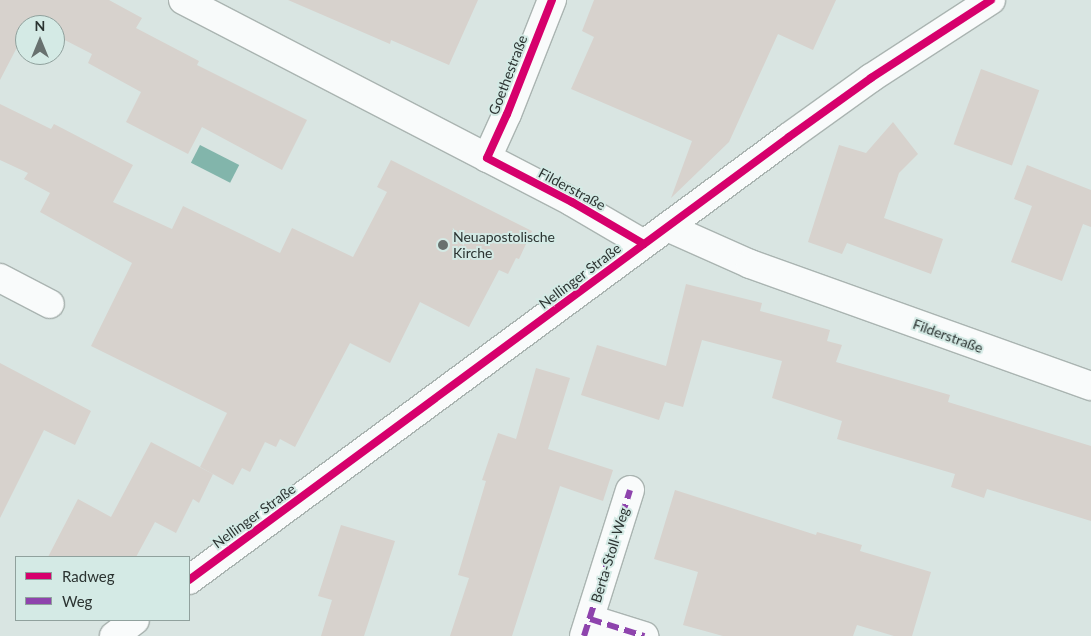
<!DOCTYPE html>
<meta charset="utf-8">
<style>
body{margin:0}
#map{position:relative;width:1091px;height:636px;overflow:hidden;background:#d9e5e2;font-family:Lato,sans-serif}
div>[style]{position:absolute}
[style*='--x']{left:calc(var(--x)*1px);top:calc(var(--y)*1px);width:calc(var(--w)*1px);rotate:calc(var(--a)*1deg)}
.water>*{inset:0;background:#82b5ab;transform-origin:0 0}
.building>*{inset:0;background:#d7d2cd;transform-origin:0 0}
.roads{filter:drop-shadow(1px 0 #aab4b1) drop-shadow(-1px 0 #aab4b1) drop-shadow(0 1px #aab4b1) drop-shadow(0 -1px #aab4b1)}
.street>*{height:28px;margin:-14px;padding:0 14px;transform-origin:14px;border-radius:14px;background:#f9fbfb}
.quiet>*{height:6px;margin-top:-3px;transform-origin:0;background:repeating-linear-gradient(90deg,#8e44ad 0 12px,transparent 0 18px)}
.cycleway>*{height:8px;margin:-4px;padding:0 4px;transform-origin:4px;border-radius:4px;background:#d6006c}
.dots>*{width:14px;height:14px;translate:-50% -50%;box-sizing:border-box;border:2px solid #d4eae5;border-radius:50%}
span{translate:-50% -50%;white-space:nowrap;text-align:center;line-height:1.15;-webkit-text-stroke:4px #d4eae5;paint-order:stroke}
.street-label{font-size:14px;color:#2b3331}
.poi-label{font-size:14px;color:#2b3331}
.left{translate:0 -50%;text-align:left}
.legend{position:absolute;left:15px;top:556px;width:175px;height:65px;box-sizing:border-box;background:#d4eae5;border:1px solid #90a19d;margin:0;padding:6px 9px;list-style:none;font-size:15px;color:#2b3331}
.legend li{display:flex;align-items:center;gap:10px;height:25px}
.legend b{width:25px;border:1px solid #90a19d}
.north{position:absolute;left:15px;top:15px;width:50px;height:50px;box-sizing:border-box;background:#d4eae5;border:1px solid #90a19d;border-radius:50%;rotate:0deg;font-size:14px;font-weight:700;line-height:20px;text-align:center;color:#2b3331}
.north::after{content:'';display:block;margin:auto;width:18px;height:22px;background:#68716f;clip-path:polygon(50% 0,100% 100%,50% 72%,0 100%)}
</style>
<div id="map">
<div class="water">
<div style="left:200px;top:145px;width:44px;height:20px;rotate:27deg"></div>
</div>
<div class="building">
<div style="clip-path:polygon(0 0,109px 0,142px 18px,136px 28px,199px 61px,197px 65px,307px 120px,282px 170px,202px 127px,188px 154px,126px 122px,141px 92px,88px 63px,92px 54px,55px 35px,55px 25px,37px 25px,31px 22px,29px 25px,25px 25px,25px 32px,0 80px)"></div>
<div style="clip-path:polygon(288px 0,478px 0,449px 65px,391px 40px,390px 44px)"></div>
<div style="clip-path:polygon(594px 0,836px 0,813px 50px,778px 34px,729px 142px,671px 198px,692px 141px,571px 89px,594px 37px,582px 31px)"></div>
<div style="left:981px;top:69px;width:62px;height:80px;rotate:20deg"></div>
<div style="clip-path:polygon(0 104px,51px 129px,54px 124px,133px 165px,113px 202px,172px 229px,183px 206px,280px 253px,292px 228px,353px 257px,387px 192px,377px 187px,391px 160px,532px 231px,519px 259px,516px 258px,508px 274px,499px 270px,469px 327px,420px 302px,390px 363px,350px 343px,295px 447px,280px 439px,276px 447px,265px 442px,250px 472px,242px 468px,233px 485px,200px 467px,227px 413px,91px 346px,132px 263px,40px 212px,50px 193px,24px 179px,28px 173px,0 160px)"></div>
<div style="clip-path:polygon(893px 122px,918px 154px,899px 173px,884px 218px,943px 239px,931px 274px,847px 243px,842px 254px,808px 242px,839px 145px,866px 153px)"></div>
<div style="clip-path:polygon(1027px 165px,1091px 190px,1091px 227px,1083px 224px,1062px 281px,1011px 262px,1032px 206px,1014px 199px)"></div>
<div style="clip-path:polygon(686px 284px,762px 303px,760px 311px,830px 330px,827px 341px,842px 345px,836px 362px,950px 395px,948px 402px,1091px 446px,1091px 521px,987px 489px,984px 498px,951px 487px,955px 474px,837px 439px,842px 421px,772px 398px,782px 361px,702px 340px,683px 407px,665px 402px,659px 420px,581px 395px,597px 345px,666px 366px)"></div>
<div style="clip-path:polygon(0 363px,91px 411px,75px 445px,44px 430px,0 518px)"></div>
<div style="clip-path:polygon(536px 368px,570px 378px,548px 449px,613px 470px,603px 501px,560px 486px,512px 636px,450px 636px,469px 578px,458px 575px,486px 481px,482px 480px,498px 433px,516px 439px)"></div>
<div style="clip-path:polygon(151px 442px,213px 474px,199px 503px,193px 499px,176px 533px,155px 522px,136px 557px,48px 557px,78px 499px,111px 517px)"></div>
<div style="clip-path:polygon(675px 490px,816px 535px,817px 532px,862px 545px,860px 551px,931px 572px,912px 636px,894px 636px,857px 625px,853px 636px,723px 636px,683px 625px,698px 572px,654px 559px)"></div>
<div style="clip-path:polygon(341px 525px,395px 541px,364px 636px,321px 636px,332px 600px,318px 596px)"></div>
</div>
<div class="roads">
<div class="street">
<div style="--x:183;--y:0;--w:438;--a:27.4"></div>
<div style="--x:572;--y:202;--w:83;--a:30.3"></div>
<div style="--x:487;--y:158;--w:48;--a:-65.6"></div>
<div style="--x:507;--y:114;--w:123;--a:-68.5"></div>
<div style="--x:667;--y:227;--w:91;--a:24"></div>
<div style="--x:750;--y:264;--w:362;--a:19.7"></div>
<div style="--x:0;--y:278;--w:56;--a:27.5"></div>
<div style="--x:189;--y:580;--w:746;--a:-36.44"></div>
<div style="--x:789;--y:137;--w:101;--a:-35.7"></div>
<div style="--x:871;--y:78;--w:143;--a:-33"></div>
<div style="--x:590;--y:619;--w:57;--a:17.5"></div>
<div style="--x:114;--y:636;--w:26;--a:-37"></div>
<div style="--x:584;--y:636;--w:153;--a:-72.5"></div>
</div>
</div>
<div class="quiet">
<div style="--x:590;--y:619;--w:57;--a:17.5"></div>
<div style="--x:584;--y:636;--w:153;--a:-72.5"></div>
</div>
<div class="cycleway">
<div style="--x:552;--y:0;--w:123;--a:111.5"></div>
<div style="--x:507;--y:114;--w:48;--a:114.4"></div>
<div style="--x:487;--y:158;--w:96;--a:27.4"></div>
<div style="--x:572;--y:202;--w:83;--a:30.3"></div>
<div style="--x:189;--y:580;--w:746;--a:-36.44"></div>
<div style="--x:789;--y:137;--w:101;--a:-35.7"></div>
<div style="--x:871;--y:78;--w:143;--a:-33"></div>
</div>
<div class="dots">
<div style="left:443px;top:245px;background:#68716f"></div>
</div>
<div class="street-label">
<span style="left:508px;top:75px;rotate:-69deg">Goethestraße</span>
<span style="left:572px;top:189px;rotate:28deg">Filderstraße</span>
<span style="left:580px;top:276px;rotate:-37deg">Nellinger Straße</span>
<span style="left:948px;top:336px;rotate:20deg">Filderstraße</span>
<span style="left:254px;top:516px;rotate:-36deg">Nellinger Straße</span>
<span style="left:610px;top:555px;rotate:-73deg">Berta-Stoll-Weg</span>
</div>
<div class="poi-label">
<span class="left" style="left:453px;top:245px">Neuapostolische<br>Kirche</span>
</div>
<ul class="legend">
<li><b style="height:6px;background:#d6006c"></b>Radweg</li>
<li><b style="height:6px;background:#8e44ad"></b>Weg</li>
</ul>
<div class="north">N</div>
</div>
